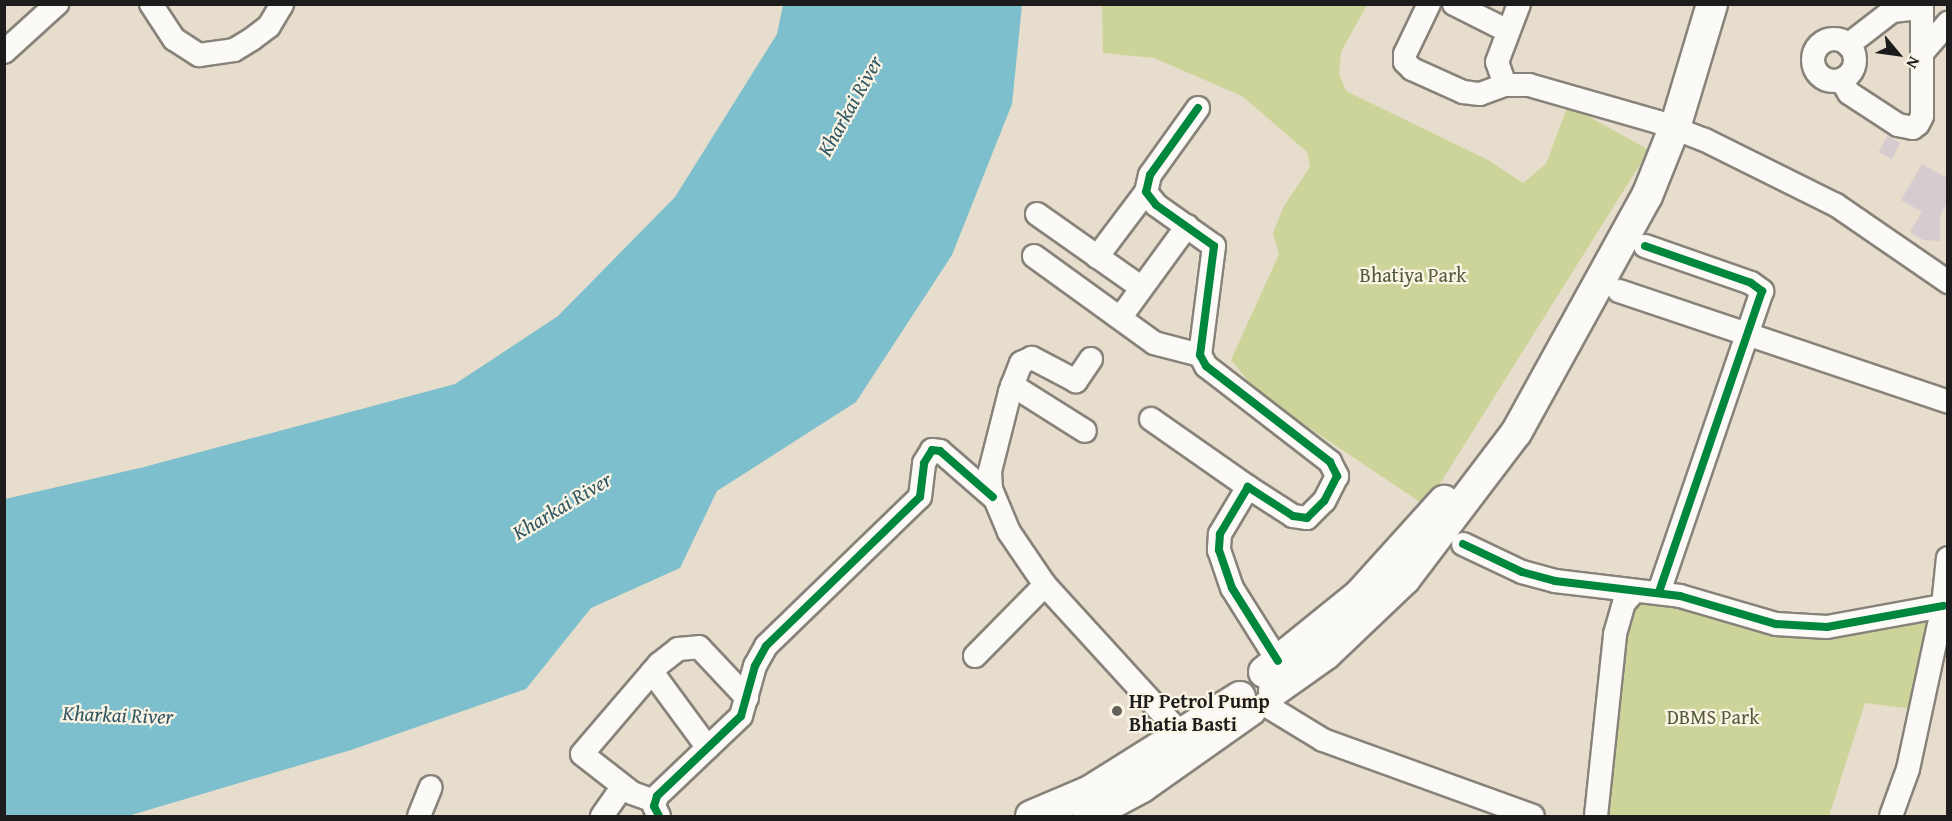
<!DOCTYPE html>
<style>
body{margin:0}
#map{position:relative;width:1952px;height:821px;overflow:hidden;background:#e7ddcc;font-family:"Gentium Book Plus",serif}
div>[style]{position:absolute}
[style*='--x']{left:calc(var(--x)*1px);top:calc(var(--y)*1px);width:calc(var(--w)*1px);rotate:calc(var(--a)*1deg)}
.green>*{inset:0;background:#ccd499}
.water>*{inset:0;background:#7ebfce}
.building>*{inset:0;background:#d6cbce;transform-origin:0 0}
.roads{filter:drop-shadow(2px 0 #88837a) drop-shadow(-2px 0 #88837a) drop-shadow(0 2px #88837a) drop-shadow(0 -2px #88837a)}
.minor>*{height:22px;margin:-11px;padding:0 11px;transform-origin:11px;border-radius:11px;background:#fbfaf7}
.minor>.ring{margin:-11px;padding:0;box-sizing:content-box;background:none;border:22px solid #fbfaf7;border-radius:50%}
.major>*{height:30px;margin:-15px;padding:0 15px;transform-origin:15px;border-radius:15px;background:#fbfaf7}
.cycleway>*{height:8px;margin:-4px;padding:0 4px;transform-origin:4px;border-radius:4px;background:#00873e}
.dots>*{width:16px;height:16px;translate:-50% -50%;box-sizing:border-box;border:3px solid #fcf5e5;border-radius:50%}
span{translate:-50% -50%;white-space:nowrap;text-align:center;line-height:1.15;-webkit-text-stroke:4.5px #fcf5e5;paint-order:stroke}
.park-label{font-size:20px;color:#525a39}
.poi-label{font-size:20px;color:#1c1c1c;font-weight:700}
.left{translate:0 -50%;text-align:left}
.water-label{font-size:21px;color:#315864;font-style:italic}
.frame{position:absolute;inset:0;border:6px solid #1c1c1c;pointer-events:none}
.north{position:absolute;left:1868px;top:24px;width:60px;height:60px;-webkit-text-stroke:4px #fcf5e5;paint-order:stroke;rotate:119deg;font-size:16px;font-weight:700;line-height:24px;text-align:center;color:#1c1c1c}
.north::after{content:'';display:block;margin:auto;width:21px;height:27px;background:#1c1c1c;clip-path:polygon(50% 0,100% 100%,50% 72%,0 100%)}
</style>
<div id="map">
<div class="green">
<div style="clip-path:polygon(1102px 5px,1367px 5px,1341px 52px,1339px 73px,1346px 91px,1488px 160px,1523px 183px,1546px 164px,1568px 105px,1649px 150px,1426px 506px,1260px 395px,1231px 360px,1279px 254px,1273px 233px,1284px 206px,1310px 167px,1307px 152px,1242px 96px,1154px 58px,1103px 53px)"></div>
<div style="clip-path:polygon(1640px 600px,1670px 601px,1799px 634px,1937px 613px,1913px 709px,1865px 703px,1829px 816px,1600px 816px,1621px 610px)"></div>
</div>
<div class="water">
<div style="clip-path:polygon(783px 5px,1022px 5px,1012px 104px,952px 255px,856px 402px,717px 491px,680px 568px,591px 608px,526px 689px,351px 750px,128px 816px,5px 816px,5px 499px,144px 467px,455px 384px,558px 316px,675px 197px,777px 34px)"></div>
</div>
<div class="building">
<div style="left:1887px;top:136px;width:15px;height:18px;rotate:28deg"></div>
<div style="clip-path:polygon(1922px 164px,1947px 178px,1947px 202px,1940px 217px,1940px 241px,1923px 240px,1910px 232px,1922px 212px,1901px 200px)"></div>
</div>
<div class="roads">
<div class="minor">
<div style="--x:151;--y:4;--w:42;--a:56.7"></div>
<div style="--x:174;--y:39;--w:30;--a:33"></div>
<div style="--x:199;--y:55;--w:35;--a:-8"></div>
<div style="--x:234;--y:50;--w:21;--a:-31"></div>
<div style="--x:252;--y:39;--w:21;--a:-37"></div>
<div style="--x:269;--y:26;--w:26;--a:-59"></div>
<div style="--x:1429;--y:4;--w:55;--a:115.6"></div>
<div style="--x:1405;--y:54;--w:8;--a:90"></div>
<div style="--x:1405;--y:62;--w:10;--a:45"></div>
<div style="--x:1412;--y:69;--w:56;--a:24.3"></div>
<div style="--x:1463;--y:92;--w:17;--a:7"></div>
<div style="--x:1480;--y:94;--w:27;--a:-20"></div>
<div style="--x:1505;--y:85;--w:24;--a:0"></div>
<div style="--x:1529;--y:85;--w:134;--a:16"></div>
<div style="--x:1658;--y:122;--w:50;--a:21"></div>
<div style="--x:1705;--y:140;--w:146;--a:26.4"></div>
<div style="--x:1836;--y:205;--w:136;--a:34.5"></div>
<div style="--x:1454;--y:4;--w:60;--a:26.6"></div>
<div class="ring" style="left:1813px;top:39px;width:20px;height:20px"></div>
<div style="--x:1848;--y:45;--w:56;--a:-37.7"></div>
<div style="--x:1892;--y:11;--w:30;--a:-6"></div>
<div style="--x:4;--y:52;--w:72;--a:-42.2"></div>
<div style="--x:1922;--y:53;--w:40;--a:-49"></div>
<div style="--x:1841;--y:80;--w:15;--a:58"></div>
<div style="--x:1849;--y:93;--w:59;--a:33.1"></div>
<div style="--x:1898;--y:125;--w:15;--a:11"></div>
<div style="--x:1913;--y:128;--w:6;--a:-39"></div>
<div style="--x:1918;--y:124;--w:9;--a:-63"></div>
<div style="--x:1922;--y:116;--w:112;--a:-90"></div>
<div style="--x:1505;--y:85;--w:24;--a:-109"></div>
<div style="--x:1497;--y:62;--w:62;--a:-69.2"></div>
<div style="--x:1198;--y:108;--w:82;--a:125.6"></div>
<div style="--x:1150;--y:175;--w:17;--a:103"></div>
<div style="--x:1146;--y:192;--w:16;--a:52"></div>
<div style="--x:1156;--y:205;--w:71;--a:35.3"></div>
<div style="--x:1214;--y:246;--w:110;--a:97.3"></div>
<div style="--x:1200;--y:355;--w:13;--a:61"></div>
<div style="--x:1206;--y:366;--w:157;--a:37.7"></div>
<div style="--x:1330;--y:462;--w:16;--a:63"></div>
<div style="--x:1337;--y:476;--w:28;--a:117"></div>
<div style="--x:1324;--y:501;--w:24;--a:135"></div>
<div style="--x:1307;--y:518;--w:14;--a:-172"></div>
<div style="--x:1293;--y:516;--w:54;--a:-147.2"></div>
<div style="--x:1248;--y:487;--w:55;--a:120.8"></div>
<div style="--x:1220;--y:534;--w:16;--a:94"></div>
<div style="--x:1219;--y:550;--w:40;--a:71.1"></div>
<div style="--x:1232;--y:588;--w:86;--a:57.8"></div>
<div style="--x:1037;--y:214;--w:128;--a:35.2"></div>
<div style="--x:1645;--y:246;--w:112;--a:19.2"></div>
<div style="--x:1751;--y:283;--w:14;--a:36"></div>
<div style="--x:1762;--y:291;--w:318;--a:108.9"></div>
<div style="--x:1034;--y:256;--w:148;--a:35.9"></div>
<div style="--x:1154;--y:343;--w:48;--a:14.6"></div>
<div style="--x:1097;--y:257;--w:81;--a:-53"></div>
<div style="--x:1619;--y:291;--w:347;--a:18.6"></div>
<div style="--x:1120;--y:318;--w:114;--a:-53.9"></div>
<div style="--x:1091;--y:359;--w:27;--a:124"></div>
<div style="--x:1076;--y:381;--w:50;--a:-152.4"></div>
<div style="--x:1032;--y:358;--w:12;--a:156"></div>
<div style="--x:1021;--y:363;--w:31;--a:111"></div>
<div style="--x:1010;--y:392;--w:81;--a:104.2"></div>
<div style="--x:990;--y:471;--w:18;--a:87"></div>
<div style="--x:991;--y:489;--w:47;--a:67.3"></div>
<div style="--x:1009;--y:532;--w:64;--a:55.8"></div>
<div style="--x:1045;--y:585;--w:202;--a:47.6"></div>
<div style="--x:1012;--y:385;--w:86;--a:32.2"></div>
<div style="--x:1151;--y:419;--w:118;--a:35"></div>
<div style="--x:1463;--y:544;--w:65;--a:25.4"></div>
<div style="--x:1522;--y:572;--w:34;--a:15"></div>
<div style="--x:1555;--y:581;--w:126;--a:6.8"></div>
<div style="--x:1680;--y:596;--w:100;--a:16.3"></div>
<div style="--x:1776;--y:624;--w:51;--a:3.4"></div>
<div style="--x:1827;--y:627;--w:118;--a:-10.3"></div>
<div style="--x:975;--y:656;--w:100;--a:-45.4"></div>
<div style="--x:652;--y:672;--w:94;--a:53.6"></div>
<div style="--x:1264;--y:704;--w:69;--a:31.4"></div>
<div style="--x:1323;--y:740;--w:223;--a:19.9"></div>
<div style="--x:654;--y:801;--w:23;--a:-160"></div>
<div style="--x:632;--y:793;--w:63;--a:-142"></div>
<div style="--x:582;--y:754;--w:118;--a:-49.5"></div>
<div style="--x:659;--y:664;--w:24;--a:-38"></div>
<div style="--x:678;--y:649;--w:21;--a:-5"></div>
<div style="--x:699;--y:647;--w:70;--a:46.7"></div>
<div style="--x:419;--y:816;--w:31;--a:-68"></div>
<div style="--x:602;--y:816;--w:35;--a:-55"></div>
<div style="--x:659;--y:816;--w:11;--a:-117"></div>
<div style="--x:654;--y:806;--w:10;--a:-73"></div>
<div style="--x:657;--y:796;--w:116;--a:-43.6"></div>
<div style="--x:741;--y:716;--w:52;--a:-74.4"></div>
<div style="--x:755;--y:666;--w:23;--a:-61"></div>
<div style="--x:766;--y:646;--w:214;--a:-44.1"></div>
<div style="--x:920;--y:497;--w:34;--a:-83"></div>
<div style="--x:924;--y:463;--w:15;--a:-58"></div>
<div style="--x:932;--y:450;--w:8;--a:7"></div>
<div style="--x:940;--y:451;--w:70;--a:41"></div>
<div style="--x:1596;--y:816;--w:183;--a:-84"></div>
<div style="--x:1615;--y:634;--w:32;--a:-74"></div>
<div style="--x:1624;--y:603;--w:15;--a:-48"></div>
<div style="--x:1891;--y:816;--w:50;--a:-70.1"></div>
<div style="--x:1908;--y:769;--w:167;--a:-77.9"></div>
<div style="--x:1943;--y:606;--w:48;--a:-84.1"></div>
</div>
<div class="major">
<div style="--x:1264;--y:672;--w:122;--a:-39"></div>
<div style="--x:1359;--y:595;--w:127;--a:-47.9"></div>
<div style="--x:1274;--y:691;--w:64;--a:-35.4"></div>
<div style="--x:1326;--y:654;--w:109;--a:-43.5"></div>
<div style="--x:1405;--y:579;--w:183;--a:-52.8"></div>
<div style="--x:1516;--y:433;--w:271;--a:-61.1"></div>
<div style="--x:1647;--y:196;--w:81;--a:-68.2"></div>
<div style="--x:1677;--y:121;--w:122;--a:-73.3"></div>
<div style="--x:1031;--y:816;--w:64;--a:-23"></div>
<div style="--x:1090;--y:791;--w:177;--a:-32.1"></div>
<div style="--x:1088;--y:816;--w:61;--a:-28.2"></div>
<div style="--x:1142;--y:787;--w:133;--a:-35.2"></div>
</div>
</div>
<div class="cycleway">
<div style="--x:1198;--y:108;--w:82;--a:125.6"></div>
<div style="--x:1150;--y:175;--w:17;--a:103"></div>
<div style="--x:1146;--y:192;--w:16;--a:52"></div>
<div style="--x:1156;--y:205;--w:71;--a:35.3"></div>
<div style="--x:1214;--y:246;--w:110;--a:97.3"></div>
<div style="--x:1200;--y:355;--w:13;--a:61"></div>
<div style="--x:1206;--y:366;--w:157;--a:37.7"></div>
<div style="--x:1330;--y:462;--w:16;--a:63"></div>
<div style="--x:1337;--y:476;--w:28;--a:117"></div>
<div style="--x:1324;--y:501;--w:24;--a:135"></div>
<div style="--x:1307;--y:518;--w:14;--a:-172"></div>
<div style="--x:1293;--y:516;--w:54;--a:-147.2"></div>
<div style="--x:1248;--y:487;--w:55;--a:120.8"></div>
<div style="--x:1220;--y:534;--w:16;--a:94"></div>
<div style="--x:1219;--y:550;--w:40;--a:71.1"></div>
<div style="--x:1232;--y:588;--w:86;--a:57.8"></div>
<div style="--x:1645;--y:246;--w:112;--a:19.2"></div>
<div style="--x:1751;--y:283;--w:14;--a:36"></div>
<div style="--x:1762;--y:291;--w:318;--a:108.9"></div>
<div style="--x:1463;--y:544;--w:65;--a:25.4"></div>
<div style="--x:1522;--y:572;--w:34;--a:15"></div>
<div style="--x:1555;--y:581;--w:126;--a:6.8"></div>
<div style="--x:1680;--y:596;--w:100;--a:16.3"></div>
<div style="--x:1776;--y:624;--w:51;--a:3.4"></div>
<div style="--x:1827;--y:627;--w:118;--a:-10.3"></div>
<div style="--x:659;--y:816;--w:11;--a:-117"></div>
<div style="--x:654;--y:806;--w:10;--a:-73"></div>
<div style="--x:657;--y:796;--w:116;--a:-43.6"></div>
<div style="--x:741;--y:716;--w:52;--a:-74.4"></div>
<div style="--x:755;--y:666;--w:23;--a:-61"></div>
<div style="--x:766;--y:646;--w:214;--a:-44.1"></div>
<div style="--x:920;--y:497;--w:34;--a:-83"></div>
<div style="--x:924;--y:463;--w:15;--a:-58"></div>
<div style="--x:932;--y:450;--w:8;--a:7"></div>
<div style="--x:940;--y:451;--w:70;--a:41"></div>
</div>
<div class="dots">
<div style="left:1117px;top:711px;background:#63605a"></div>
</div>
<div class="park-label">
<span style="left:1413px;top:274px">Bhatiya Park</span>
<span style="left:1713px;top:716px">DBMS Park</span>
</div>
<div class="poi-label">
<span class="left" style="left:1129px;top:712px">HP Petrol Pump<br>Bhatia Basti</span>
</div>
<div class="water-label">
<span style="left:850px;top:106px;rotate:-61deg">Kharkai River</span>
<span style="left:562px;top:506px;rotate:-31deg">Kharkai River</span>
<span style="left:118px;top:715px;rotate:2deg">Kharkai River</span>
</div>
<div class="frame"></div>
<div class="north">N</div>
</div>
